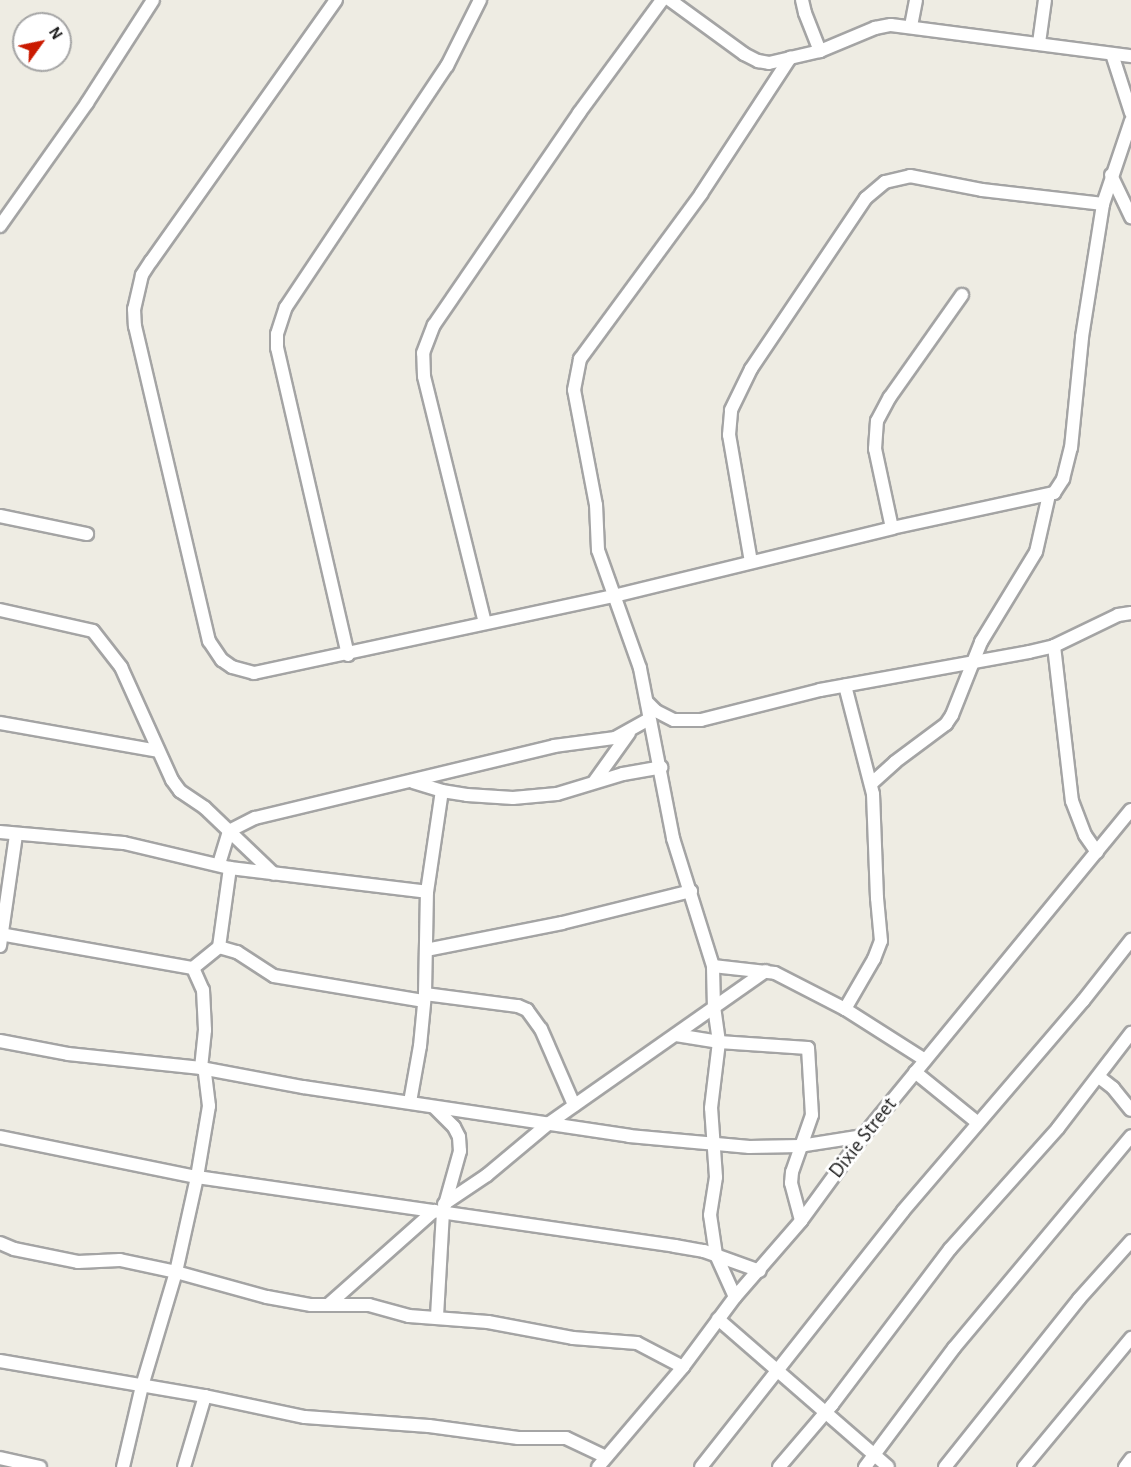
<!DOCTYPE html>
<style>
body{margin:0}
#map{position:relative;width:1131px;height:1467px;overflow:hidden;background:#eeece3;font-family:"Alegreya Sans",sans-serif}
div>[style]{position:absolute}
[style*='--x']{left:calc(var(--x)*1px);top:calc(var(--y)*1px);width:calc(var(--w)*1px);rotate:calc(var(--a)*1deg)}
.roads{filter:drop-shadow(2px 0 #a4a4a4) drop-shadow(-2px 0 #a4a4a4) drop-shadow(0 2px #a4a4a4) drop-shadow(0 -2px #a4a4a4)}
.street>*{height:12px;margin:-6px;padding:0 6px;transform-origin:6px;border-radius:6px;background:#fff}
span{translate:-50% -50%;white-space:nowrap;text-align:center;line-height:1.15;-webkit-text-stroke:6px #fff;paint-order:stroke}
.street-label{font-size:21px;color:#1d1d1d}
.north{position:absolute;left:12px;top:12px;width:60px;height:60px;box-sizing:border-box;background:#fff;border:2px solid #a5a5a5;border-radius:50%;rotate:57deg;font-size:16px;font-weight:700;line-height:24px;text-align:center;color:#1d1d1d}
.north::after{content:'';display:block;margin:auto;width:21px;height:27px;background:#ca1a00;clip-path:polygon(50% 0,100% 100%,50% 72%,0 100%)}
</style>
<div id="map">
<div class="roads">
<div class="street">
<div style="--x:336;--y:0;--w:320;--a:125.3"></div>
<div style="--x:151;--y:261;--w:17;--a:123"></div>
<div style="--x:142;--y:275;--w:35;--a:103"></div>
<div style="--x:134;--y:309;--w:17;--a:87"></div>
<div style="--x:135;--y:326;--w:324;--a:76.8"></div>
<div style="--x:209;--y:641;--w:23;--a:56"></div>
<div style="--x:222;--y:660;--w:12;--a:35"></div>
<div style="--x:232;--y:667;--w:23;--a:15"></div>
<div style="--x:254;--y:673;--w:368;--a:-12.1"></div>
<div style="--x:614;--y:596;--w:286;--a:-13.7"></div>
<div style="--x:892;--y:528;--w:166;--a:-12.2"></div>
<div style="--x:1054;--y:493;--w:17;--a:-57"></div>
<div style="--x:1063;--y:479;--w:32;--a:-76"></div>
<div style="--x:1071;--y:448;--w:112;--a:-84.3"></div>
<div style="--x:1082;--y:337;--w:135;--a:-81"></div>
<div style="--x:1103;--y:204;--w:88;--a:-71.4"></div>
<div style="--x:670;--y:0;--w:92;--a:36.1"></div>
<div style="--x:744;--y:54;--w:16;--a:27"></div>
<div style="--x:758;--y:61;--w:11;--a:10"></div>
<div style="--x:769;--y:63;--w:22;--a:-13"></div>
<div style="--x:802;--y:0;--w:13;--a:77"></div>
<div style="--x:805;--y:13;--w:41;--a:68.5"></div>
<div style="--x:911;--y:26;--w:26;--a:-79"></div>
<div style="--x:1039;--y:43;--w:43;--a:-82.1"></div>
<div style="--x:1112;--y:54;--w:62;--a:72.1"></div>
<div style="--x:1111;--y:175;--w:47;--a:64.5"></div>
<div style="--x:0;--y:226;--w:151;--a:-54.7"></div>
<div style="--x:87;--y:103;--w:122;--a:-57.3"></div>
<div style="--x:0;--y:516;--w:89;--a:11.7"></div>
<div style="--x:892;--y:528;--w:81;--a:-102.1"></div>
<div style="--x:875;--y:449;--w:28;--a:-86"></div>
<div style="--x:877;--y:421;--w:27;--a:-62"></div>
<div style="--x:890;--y:397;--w:125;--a:-54.8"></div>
<div style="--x:751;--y:562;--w:129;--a:-99.8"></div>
<div style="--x:729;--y:435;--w:25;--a:-85"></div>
<div style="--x:731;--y:410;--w:46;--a:-64"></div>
<div style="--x:751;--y:369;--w:206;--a:-56.1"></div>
<div style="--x:866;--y:198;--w:25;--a:-40"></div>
<div style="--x:885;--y:182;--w:26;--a:-13"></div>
<div style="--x:910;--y:176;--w:73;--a:11"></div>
<div style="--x:982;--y:190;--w:122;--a:6.6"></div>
<div style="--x:0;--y:610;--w:95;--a:12.7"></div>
<div style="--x:93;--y:631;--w:46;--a:52.1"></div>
<div style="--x:121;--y:667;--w:124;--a:65.7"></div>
<div style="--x:172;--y:780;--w:14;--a:54"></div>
<div style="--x:180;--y:791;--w:30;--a:34"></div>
<div style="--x:205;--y:808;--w:95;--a:43.7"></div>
<div style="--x:485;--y:623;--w:254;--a:-103.9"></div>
<div style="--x:424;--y:376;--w:23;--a:-92"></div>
<div style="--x:423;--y:353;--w:30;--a:-69"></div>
<div style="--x:434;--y:325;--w:257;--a:-55.6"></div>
<div style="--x:579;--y:113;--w:140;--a:-53.7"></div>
<div style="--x:1054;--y:646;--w:156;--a:83.4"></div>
<div style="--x:1072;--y:801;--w:36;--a:69"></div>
<div style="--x:1085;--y:835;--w:21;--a:55"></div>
<div style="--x:348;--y:655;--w:315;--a:-103"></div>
<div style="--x:277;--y:348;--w:14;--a:-90"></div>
<div style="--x:277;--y:334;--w:28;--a:-72"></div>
<div style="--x:286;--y:307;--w:290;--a:-56.3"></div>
<div style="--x:447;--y:66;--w:74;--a:-63.4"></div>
<div style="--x:647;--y:702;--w:13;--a:45"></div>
<div style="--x:656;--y:711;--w:20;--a:27"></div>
<div style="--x:674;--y:720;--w:27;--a:0"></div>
<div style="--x:701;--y:720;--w:123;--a:-14.1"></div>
<div style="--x:820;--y:690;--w:212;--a:-10.3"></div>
<div style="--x:1029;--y:652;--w:26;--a:-13"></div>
<div style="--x:1054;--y:646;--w:71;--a:-25.8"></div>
<div style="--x:1118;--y:615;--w:13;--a:-9"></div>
<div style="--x:0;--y:723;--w:160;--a:10"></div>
<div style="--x:413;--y:782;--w:30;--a:17"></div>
<div style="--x:442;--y:791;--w:25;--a:9"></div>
<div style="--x:467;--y:795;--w:46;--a:3.7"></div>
<div style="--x:513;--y:798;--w:44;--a:-5.2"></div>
<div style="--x:557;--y:794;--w:69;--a:-16.9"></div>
<div style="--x:623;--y:774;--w:39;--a:-10"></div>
<div style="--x:594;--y:782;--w:60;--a:-54.5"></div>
<div style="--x:872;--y:783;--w:31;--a:-42"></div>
<div style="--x:895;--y:762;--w:64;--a:-36.7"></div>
<div style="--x:946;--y:724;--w:11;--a:-56"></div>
<div style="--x:952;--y:715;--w:79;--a:-68.3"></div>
<div style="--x:981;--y:642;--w:105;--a:-58.6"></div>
<div style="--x:1036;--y:552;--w:58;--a:-77.2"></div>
<div style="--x:0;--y:832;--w:124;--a:5.1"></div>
<div style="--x:124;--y:843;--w:109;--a:13.3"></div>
<div style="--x:230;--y:868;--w:198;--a:6.9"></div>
<div style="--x:219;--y:864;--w:34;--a:-73"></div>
<div style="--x:229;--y:831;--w:29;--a:-27"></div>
<div style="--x:255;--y:818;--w:308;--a:-13.5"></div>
<div style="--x:554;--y:746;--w:62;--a:-7.5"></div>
<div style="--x:615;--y:738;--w:39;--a:-29"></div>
<div style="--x:0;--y:934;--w:196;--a:10"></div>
<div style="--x:193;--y:968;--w:33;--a:-39"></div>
<div style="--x:219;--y:947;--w:80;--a:-82.1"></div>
<div style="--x:0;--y:946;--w:112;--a:-81.8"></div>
<div style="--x:219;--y:947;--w:19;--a:16"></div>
<div style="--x:237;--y:952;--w:44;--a:33"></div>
<div style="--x:274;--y:976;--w:151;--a:9.5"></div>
<div style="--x:426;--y:950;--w:139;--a:-11.2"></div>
<div style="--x:562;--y:923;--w:133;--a:-13.9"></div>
<div style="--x:713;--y:966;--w:62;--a:6.4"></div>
<div style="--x:775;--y:973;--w:79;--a:27.2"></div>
<div style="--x:845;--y:1009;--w:95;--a:32.5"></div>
<div style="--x:193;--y:968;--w:24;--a:66"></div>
<div style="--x:203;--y:990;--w:40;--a:87.1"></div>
<div style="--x:205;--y:1030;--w:38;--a:96"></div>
<div style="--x:425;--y:994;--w:94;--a:7.4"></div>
<div style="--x:518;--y:1006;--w:10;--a:24"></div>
<div style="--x:527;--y:1010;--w:24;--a:54"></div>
<div style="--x:541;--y:1029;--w:83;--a:66.5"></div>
<div style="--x:845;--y:1009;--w:58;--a:-59.9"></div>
<div style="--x:874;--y:959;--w:19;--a:-69"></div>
<div style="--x:881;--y:941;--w:43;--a:-95.3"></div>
<div style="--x:877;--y:898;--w:104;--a:-92.2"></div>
<div style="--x:873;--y:794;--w:112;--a:-104.5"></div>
<div style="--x:676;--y:1035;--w:44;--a:9.2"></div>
<div style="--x:719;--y:1042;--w:89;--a:3.9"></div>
<div style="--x:808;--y:1048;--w:67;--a:86.6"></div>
<div style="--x:812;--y:1115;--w:60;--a:109.3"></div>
<div style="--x:792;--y:1172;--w:11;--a:95"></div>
<div style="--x:791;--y:1183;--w:39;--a:75"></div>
<div style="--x:0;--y:1041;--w:69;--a:10.8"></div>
<div style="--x:68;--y:1054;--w:134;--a:6"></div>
<div style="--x:201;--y:1068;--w:104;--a:10.6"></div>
<div style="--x:303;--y:1087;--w:330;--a:8.5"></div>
<div style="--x:629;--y:1136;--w:121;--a:5.2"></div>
<div style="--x:749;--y:1147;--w:51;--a:-1.1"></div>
<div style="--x:800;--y:1146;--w:64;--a:-9"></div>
<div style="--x:915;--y:1072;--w:81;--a:39"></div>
<div style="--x:1099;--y:1077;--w:18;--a:38"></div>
<div style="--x:1113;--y:1088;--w:28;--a:51"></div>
<div style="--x:410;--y:1102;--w:57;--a:-79.9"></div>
<div style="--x:420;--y:1046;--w:52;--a:-84.5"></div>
<div style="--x:425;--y:994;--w:102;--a:-88.9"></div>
<div style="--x:427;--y:892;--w:102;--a:-81.6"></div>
<div style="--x:434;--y:1107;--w:28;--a:45"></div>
<div style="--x:454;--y:1127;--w:11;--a:63"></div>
<div style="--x:459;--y:1137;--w:14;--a:86"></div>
<div style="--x:460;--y:1151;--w:63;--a:105.6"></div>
<div style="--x:443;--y:1212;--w:105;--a:93.3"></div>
<div style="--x:0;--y:1137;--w:201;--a:11.5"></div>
<div style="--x:197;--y:1177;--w:483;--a:8.2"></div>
<div style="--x:675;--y:1246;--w:29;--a:10"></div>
<div style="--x:704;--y:1251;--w:59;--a:19.7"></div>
<div style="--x:444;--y:1204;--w:52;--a:-34"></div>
<div style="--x:487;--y:1175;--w:80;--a:-39.9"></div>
<div style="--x:548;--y:1124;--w:266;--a:-35.1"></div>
<div style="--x:0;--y:1243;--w:15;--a:23"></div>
<div style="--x:14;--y:1249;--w:65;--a:11.5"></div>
<div style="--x:78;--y:1262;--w:42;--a:-2.7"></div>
<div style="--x:120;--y:1260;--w:57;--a:12.1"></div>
<div style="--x:176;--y:1272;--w:94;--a:15.4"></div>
<div style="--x:267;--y:1297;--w:45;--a:10.3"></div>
<div style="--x:311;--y:1305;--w:58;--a:0"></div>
<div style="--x:369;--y:1305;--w:41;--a:15.4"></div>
<div style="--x:409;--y:1316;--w:79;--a:4.3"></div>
<div style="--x:488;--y:1322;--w:86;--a:10.7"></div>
<div style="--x:573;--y:1338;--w:64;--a:4.5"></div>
<div style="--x:637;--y:1343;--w:52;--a:27.6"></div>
<div style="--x:735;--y:1297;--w:46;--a:-114.3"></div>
<div style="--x:716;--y:1255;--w:40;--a:-98.5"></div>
<div style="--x:710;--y:1215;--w:38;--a:-81"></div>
<div style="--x:716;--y:1177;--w:69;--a:-94.1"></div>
<div style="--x:711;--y:1108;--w:66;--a:-83.1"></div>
<div style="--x:719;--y:1042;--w:34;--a:-98"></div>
<div style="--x:714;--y:1008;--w:42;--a:-91.4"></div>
<div style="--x:713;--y:966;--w:134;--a:-107.4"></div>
<div style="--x:673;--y:838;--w:173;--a:-101"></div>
<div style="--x:640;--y:668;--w:125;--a:-109.6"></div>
<div style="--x:598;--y:550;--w:45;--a:-92.5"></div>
<div style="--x:596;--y:505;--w:117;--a:-100.8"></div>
<div style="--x:574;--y:390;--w:32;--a:-79"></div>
<div style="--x:580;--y:359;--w:205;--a:-53.7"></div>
<div style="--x:701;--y:194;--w:163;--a:-56.8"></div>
<div style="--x:790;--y:58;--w:31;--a:-13"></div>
<div style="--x:820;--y:51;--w:60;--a:-22.7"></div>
<div style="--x:875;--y:28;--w:16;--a:-11"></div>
<div style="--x:891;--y:25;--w:242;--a:7.4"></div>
<div style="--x:328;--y:1305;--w:142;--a:-41.6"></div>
<div style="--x:718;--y:1319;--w:225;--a:41"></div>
<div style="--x:0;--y:1361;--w:208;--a:9.7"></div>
<div style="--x:205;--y:1396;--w:102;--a:11.9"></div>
<div style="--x:305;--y:1417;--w:124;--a:4.2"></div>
<div style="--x:429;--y:1426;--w:90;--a:7.7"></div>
<div style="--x:518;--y:1438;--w:48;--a:0"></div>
<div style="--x:566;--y:1438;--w:44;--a:25.4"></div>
<div style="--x:0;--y:1458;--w:41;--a:12.7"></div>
<div style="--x:123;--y:1467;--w:83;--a:-76.8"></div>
<div style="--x:142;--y:1386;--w:119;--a:-73.4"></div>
<div style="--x:176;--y:1272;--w:97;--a:-77.5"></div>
<div style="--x:197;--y:1177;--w:72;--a:-80.4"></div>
<div style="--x:209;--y:1106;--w:38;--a:-97"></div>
<div style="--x:184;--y:1467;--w:74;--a:-73.5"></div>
<div style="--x:598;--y:1467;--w:131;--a:-49.6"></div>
<div style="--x:683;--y:1367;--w:87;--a:-53.4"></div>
<div style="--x:735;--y:1297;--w:101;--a:-49"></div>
<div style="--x:801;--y:1221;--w:105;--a:-53.9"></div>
<div style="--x:863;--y:1136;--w:422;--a:-50.6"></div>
<div style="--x:701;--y:1467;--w:326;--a:-51.7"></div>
<div style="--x:903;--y:1211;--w:277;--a:-49.4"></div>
<div style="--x:1083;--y:1001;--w:78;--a:-51.8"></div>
<div style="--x:779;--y:1467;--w:82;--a:-49.5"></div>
<div style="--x:832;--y:1405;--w:196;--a:-52.9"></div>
<div style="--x:950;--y:1249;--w:162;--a:-48.2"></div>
<div style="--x:1058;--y:1128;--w:120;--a:-52.5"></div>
<div style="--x:865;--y:1467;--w:149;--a:-53.2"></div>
<div style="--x:954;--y:1348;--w:276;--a:-50.1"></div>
<div style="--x:945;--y:1467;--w:215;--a:-51.4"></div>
<div style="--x:1079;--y:1299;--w:78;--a:-48.1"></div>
<div style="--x:1024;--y:1467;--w:168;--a:-50.3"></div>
<div style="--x:1125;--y:1467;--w:10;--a:-53"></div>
</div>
</div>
<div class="street-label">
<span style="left:863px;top:1138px;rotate:-52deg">Dixie Street</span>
</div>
<div class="north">N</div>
</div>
